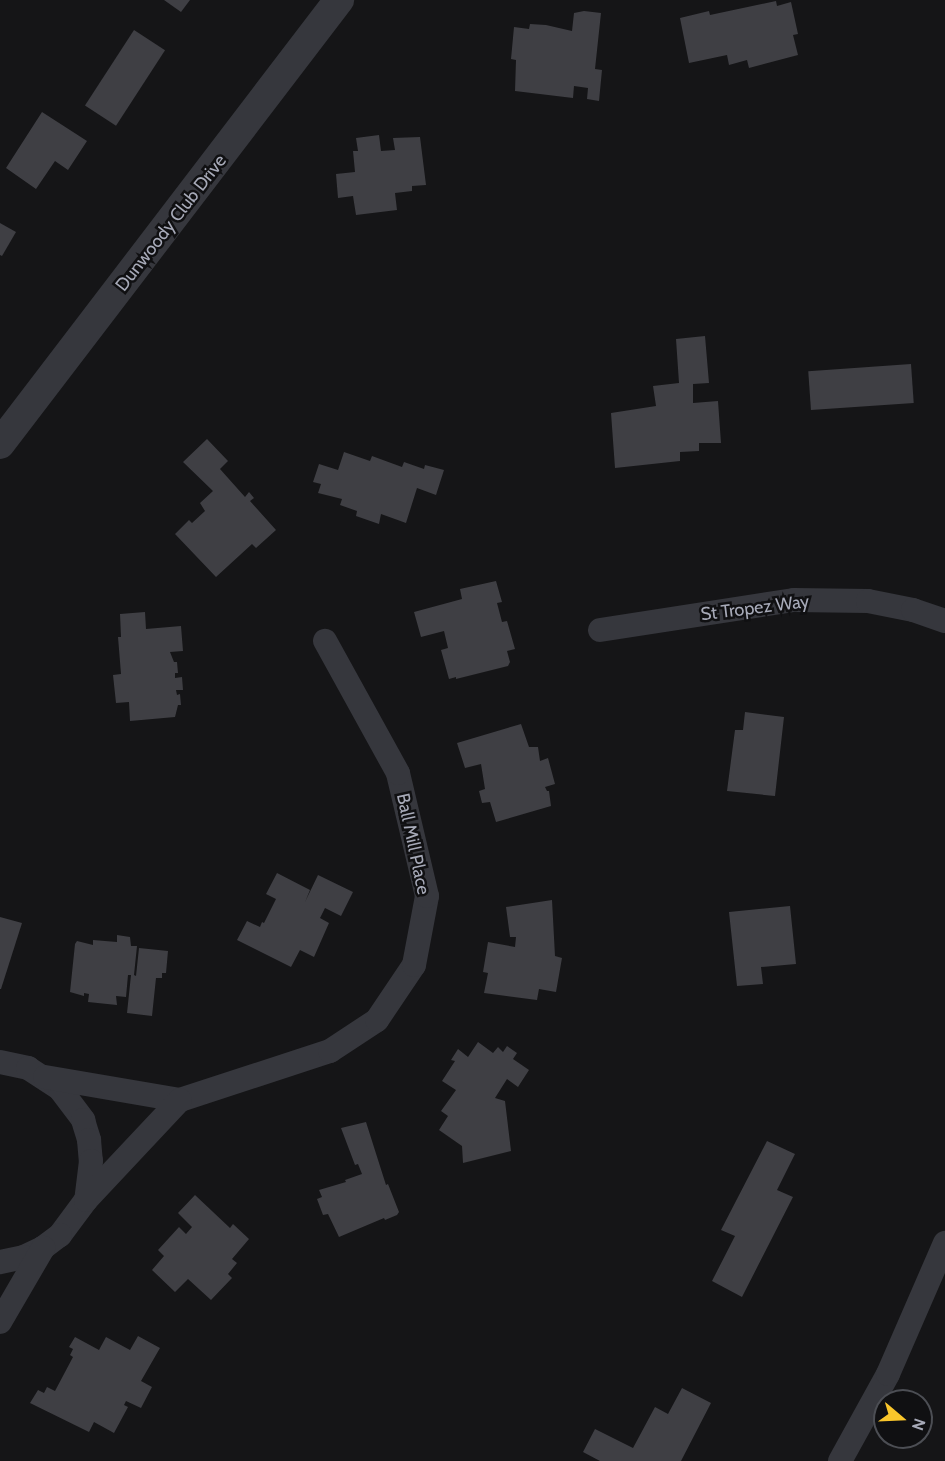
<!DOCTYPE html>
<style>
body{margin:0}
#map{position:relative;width:945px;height:1461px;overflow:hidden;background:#151517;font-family:Cabin,sans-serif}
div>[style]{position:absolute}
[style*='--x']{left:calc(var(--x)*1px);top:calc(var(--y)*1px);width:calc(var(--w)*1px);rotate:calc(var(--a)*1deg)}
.building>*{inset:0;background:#3f3f44;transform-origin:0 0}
.minor>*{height:24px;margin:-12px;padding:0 12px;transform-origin:12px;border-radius:12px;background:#36373d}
.tertiary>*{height:30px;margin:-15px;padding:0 15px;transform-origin:15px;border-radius:15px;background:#36373d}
span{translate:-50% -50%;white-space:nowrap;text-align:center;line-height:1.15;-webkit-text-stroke:5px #101012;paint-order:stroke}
.street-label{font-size:18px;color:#a7aab8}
.north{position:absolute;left:873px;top:1389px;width:60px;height:60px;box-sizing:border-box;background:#101012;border:2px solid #4c4e54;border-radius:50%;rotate:109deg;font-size:16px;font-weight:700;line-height:24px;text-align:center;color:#a7aab8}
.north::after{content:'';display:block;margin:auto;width:21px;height:27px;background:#fac62b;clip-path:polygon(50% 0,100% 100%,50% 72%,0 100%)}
</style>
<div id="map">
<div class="building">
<div style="clip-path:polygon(164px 0,190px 0,181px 12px)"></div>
<div style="clip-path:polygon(776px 1px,777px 6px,791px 2px,798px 34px,793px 35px,798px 55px,749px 68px,747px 60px,729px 65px,727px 55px,689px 63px,680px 18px,709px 11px,710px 15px)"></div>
<div style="clip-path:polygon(584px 11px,601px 13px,595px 69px,602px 70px,599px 101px,587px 99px,588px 88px,574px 86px,573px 98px,515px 91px,516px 60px,511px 59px,514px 27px,529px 29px,530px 24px,546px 25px,572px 31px,574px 13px)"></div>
<div style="left:134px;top:30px;width:37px;height:90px;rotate:33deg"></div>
<div style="clip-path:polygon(42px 112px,87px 141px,68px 170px,55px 161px,36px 189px,6px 168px)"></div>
<div style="clip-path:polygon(379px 135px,381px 151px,395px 150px,393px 138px,420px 137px,426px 185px,412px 186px,412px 191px,395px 193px,397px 210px,356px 215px,353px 196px,338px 198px,336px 174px,355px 172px,353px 151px,358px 151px,356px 138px)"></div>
<div style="clip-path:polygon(0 223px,16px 232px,2px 256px,0 255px)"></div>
<div style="clip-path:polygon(705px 336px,709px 383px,693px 384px,693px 403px,718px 401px,721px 443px,699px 443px,699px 451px,680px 452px,680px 461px,615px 468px,611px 413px,656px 406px,653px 386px,679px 383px,676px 339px)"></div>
<div style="left:911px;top:364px;width:39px;height:103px;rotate:86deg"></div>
<div style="clip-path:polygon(207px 439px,228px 461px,220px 469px,245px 497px,249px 492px,254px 498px,250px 501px,276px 530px,256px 548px,252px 544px,216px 577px,175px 534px,189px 520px,192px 523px,205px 511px,200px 503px,213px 491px,183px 462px)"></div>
<div style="clip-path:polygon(344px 452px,370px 461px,372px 456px,402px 467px,404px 462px,424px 469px,425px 465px,444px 470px,436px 495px,417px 488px,406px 523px,381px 514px,379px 524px,356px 516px,357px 511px,340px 505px,342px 499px,318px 493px,321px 484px,313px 482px,319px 464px,338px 470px)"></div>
<div style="clip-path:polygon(496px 581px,502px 602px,497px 603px,502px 622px,507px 621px,515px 649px,507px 651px,510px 662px,508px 666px,456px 679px,456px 677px,449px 679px,441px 650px,448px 648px,444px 631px,421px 637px,414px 612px,462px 599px,460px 589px)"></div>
<div style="clip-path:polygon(145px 612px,146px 629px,181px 626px,183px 651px,170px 652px,174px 662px,177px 662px,178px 673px,175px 673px,175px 678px,182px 677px,183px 690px,176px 690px,177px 695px,180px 694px,181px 705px,178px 705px,175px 717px,130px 721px,129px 702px,116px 703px,113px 675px,121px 674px,118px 637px,121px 637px,120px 614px)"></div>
<div style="clip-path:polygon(745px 712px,784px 717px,775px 796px,727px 791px,735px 730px,743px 730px)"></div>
<div style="clip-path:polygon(521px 724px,529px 747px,538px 747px,540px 761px,548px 758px,555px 784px,545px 787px,547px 791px,549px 791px,551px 806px,496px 822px,490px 802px,482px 803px,479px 791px,485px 789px,481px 764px,465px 768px,457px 743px)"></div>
<div style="clip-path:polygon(277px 873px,310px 890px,305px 902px,318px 875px,353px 892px,341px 916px,325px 908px,320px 918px,329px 923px,314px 957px,300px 950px,291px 967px,237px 940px,247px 921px,260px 927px,262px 922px,264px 923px,276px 899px,266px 894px)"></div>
<div style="clip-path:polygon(552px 900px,555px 956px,562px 958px,556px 992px,539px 989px,537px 1000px,484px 993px,488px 973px,483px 972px,488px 942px,515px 947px,516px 937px,510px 937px,506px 907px)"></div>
<div style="clip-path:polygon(790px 906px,796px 964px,761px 967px,763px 984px,737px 986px,729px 912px)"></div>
<div style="clip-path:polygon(0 917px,22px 923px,1px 989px,0 989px)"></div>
<div style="clip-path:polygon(117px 935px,130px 937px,131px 946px,137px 946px,134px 975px,136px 976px,139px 948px,168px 951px,166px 973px,162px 973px,162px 978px,156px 978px,152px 1016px,127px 1013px,131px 975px,128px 975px,126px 997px,116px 996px,117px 1005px,88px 1002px,89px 994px,84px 993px,84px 996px,70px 992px,75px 944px,77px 941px,93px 945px,93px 940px,117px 942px)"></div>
<div style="clip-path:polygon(478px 1042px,493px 1053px,498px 1047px,503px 1052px,507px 1046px,517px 1053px,513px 1059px,529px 1070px,518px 1087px,507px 1079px,495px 1098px,505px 1101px,511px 1151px,463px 1163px,462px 1146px,439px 1130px,448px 1116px,441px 1111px,456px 1090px,442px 1081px,455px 1061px,451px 1060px,458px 1049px,468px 1057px)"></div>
<div style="clip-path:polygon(366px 1122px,386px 1185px,388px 1184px,399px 1212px,397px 1215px,385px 1220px,384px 1218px,339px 1237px,328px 1214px,323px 1215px,317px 1199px,322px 1197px,319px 1190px,346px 1182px,345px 1180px,362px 1174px,358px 1164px,355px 1165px,341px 1128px)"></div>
<div style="clip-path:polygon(767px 1141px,795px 1154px,777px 1190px,793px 1197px,742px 1297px,712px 1281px,735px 1236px,721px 1230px)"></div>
<div style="clip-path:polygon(195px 1195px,230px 1228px,233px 1224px,249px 1239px,232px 1259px,237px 1263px,228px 1274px,232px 1278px,211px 1300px,188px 1279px,175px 1292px,152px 1270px,164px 1256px,158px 1250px,179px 1227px,186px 1234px,192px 1227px,178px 1213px)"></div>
<div style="clip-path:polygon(138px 1336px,160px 1348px,141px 1381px,152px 1387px,141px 1408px,126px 1401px,124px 1405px,128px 1407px,114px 1433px,94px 1422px,89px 1432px,30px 1403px,38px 1390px,44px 1393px,47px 1387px,55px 1391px,73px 1357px,70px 1355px,73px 1349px,69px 1347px,75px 1337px,99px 1350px,106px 1337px,130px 1350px)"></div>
<div style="clip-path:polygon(682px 1388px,711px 1403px,681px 1461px,600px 1461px,583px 1452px,595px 1429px,633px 1448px,655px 1407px,668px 1414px)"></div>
</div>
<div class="minor">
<div style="--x:600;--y:630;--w:196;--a:-8.8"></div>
<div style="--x:794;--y:600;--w:74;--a:0.8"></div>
<div style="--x:868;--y:601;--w:46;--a:11.3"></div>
<div style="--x:913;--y:610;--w:34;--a:19"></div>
<div style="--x:0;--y:1062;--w:29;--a:12"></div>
<div style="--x:28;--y:1068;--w:38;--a:33"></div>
<div style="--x:60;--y:1089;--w:39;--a:53"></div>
<div style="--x:83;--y:1120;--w:21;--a:73"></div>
<div style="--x:89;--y:1140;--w:21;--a:85"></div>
<div style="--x:91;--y:1161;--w:39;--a:97"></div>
<div style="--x:86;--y:1200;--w:44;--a:126.6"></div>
<div style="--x:60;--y:1235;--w:21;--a:143"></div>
<div style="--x:43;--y:1248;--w:21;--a:155"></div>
<div style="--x:24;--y:1257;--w:25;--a:168"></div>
<div style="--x:45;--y:1077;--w:137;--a:9.7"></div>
<div style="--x:180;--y:1100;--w:158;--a:-18.1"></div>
<div style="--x:330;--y:1051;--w:56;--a:-33.4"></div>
<div style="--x:377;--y:1020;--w:66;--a:-56.1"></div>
<div style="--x:414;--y:965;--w:70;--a:-79.3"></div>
<div style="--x:427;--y:896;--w:126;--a:-103.3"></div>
<div style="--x:398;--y:773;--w:151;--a:-118.9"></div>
<div style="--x:86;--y:1200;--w:137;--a:-46.8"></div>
<div style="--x:0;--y:1322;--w:86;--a:-59.8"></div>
<div style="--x:840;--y:1461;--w:99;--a:-61.1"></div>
<div style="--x:888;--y:1374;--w:143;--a:-66.5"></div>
</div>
<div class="tertiary">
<div style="--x:0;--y:444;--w:559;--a:-52.64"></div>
</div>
<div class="street-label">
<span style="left:171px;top:223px;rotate:-52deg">Dunwoody Club Drive</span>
<span style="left:755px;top:608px;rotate:-7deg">St Tropez Way</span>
<span style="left:413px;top:844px;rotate:78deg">Ball Mill Place</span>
</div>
<div class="north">N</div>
</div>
